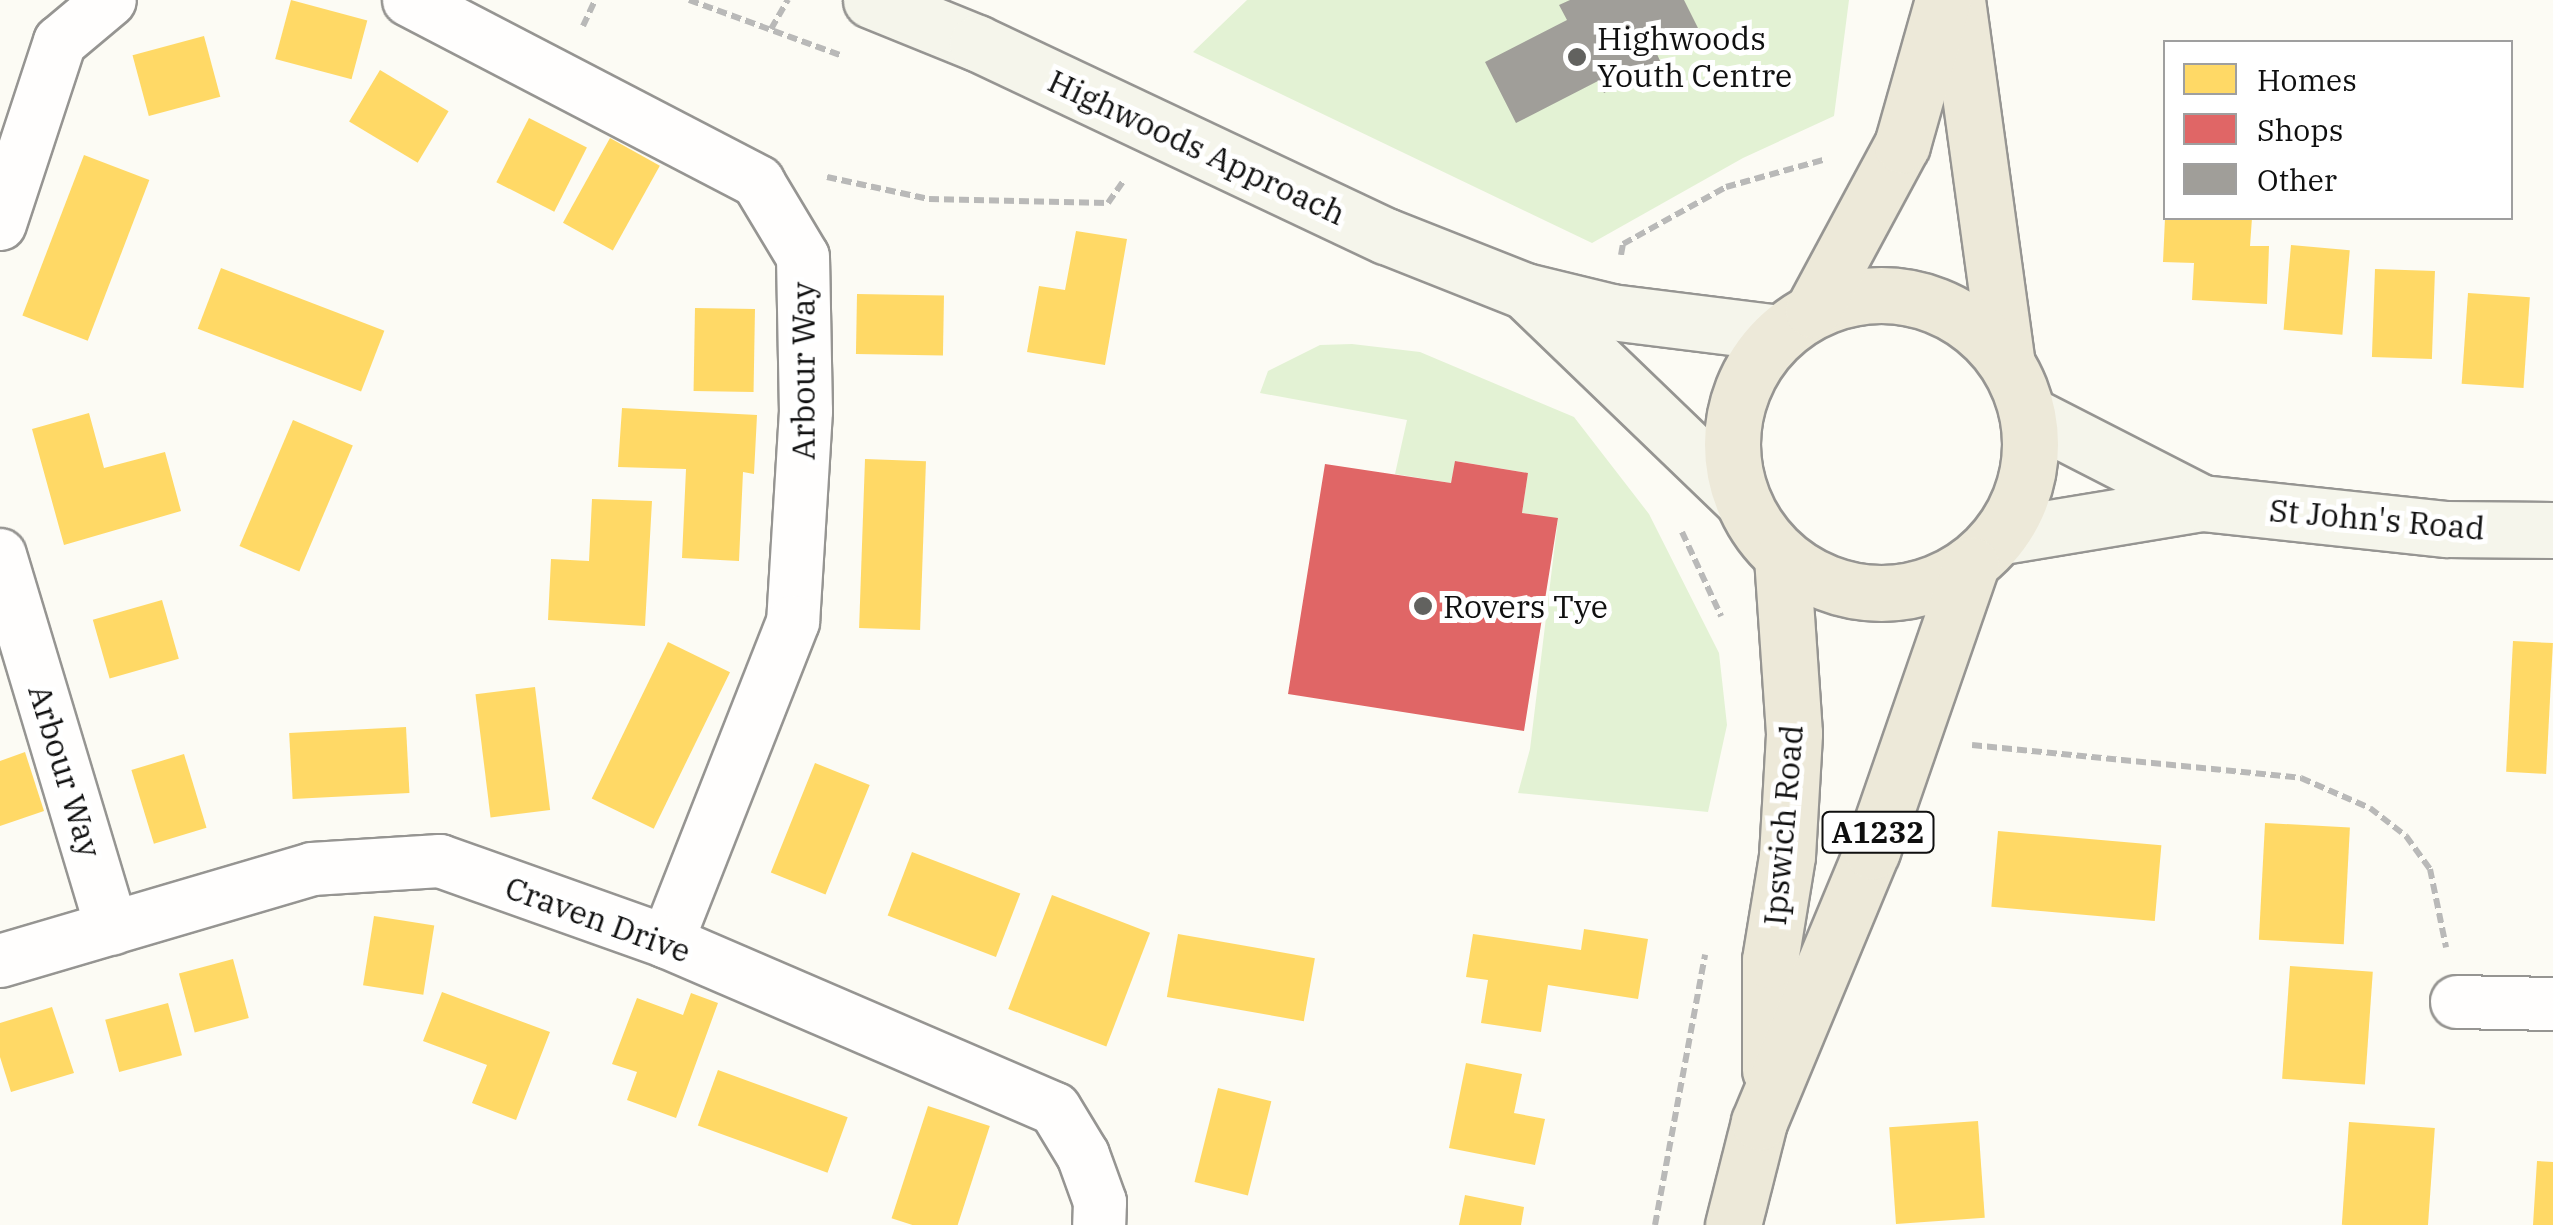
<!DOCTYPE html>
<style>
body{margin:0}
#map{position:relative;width:2553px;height:1225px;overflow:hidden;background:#fcfbf4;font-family:"IBM Plex Serif",serif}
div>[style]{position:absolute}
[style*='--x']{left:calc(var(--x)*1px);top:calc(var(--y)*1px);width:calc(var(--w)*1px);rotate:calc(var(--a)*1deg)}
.green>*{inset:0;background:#e3f2d4}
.homes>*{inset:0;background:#ffd966;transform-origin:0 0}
.shops>*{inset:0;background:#e06666}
.building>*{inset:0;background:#a09e99}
.path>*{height:6px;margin-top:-3px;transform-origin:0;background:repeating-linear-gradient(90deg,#b9b9b8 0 10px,transparent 0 15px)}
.roads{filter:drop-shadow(2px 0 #969592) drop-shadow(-2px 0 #969592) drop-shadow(0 2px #969592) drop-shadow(0 -2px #969592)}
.street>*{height:52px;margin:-26px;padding:0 26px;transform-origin:26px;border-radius:26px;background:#fffefd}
.secondary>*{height:55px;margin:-27.5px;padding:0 27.5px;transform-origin:27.5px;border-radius:27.5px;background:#f5f5eb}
.primary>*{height:55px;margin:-27.5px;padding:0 27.5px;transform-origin:27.5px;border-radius:27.5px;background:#ede9d9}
.primary>.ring{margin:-27.5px;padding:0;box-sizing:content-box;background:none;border:55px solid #ede9d9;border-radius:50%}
.dots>*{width:28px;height:28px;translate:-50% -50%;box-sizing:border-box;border:5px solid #fff;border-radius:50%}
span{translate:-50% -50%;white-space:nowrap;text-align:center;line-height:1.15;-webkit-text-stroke:10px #fff;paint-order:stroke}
.shield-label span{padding:2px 8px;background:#fff;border:2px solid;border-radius:8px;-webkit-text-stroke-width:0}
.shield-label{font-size:30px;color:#0f0f0f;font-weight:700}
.poi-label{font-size:32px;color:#0f0f0f}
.left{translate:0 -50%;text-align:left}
.street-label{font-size:32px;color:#0f0f0f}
.legend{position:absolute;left:2163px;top:40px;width:350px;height:180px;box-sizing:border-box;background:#fff;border:2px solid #9f9f9f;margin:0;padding:12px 18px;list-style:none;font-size:30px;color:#0f0f0f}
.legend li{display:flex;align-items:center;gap:20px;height:50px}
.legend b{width:50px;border:2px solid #9f9f9f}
</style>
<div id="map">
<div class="green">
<div style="clip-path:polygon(1247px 0,1849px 0,1834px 116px,1743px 158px,1592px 243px,1193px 52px)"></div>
<div style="clip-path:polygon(1352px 344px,1420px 352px,1574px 417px,1649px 514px,1719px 653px,1727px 725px,1708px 812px,1518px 793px,1530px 749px,1558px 519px,1522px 513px,1528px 473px,1456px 461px,1451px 483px,1395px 474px,1407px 420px,1260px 393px,1268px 371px,1320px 345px)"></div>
</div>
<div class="homes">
<div style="left:291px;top:0;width:79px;height:61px;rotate:15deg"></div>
<div style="left:204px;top:36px;width:63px;height:74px;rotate:75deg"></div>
<div style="left:380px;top:70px;width:80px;height:60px;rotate:31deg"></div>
<div style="left:529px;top:118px;width:65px;height:72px;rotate:27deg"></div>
<div style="left:610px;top:138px;width:57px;height:97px;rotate:29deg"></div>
<div style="left:84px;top:155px;width:70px;height:172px;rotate:21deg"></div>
<div style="clip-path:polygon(2165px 218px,2252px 218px,2250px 246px,2269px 246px,2267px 304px,2192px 300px,2194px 263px,2163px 262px)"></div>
<div style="clip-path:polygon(1076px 231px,1127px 239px,1105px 365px,1027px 352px,1039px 286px,1065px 290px)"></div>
<div style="left:2291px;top:245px;width:59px;height:85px;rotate:5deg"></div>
<div style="left:221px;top:268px;width:175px;height:65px;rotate:21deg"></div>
<div style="left:2375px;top:269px;width:60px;height:88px;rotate:2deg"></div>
<div style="left:2468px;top:293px;width:62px;height:91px;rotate:4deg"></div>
<div style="left:857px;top:294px;width:87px;height:60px;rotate:1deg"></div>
<div style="left:695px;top:308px;width:60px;height:83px;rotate:1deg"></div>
<div style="clip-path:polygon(622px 408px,757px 415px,754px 474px,743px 472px,739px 561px,682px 558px,686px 469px,618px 467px)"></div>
<div style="clip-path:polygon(89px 413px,104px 468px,165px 452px,181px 511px,64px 545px,32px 429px)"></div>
<div style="left:293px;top:420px;width:65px;height:137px;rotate:23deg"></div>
<div style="left:865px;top:459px;width:61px;height:169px;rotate:2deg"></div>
<div style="clip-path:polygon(592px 499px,652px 501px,645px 626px,548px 620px,551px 559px,589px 561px)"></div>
<div style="left:162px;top:600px;width:61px;height:72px;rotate:74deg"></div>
<div style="left:2513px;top:641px;width:40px;height:131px;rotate:3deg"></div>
<div style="left:668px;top:642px;width:69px;height:174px;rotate:26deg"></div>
<div style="left:535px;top:687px;width:124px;height:60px;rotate:83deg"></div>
<div style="left:406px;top:727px;width:66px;height:117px;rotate:87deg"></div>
<div style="clip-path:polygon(25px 752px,44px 811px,0 826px,0 761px)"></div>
<div style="left:184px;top:754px;width:77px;height:55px;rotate:73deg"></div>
<div style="left:815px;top:763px;width:59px;height:118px;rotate:22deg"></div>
<div style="left:2265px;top:823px;width:85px;height:117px;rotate:3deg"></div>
<div style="left:1998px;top:831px;width:164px;height:76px;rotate:5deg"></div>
<div style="left:912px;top:852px;width:116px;height:68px;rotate:21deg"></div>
<div style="left:1052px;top:895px;width:105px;height:122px;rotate:21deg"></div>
<div style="left:374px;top:916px;width:61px;height:70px;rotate:9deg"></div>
<div style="clip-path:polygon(1584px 929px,1648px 939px,1638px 999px,1548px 985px,1541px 1032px,1481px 1023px,1488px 980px,1466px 977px,1473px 934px,1581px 950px)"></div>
<div style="left:1178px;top:934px;width:139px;height:64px;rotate:10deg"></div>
<div style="left:233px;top:959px;width:61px;height:56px;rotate:75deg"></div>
<div style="left:2290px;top:966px;width:83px;height:113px;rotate:4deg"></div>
<div style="clip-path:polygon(442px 992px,550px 1032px,516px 1120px,472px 1103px,487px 1065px,423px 1041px)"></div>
<div style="clip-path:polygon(691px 993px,718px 1003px,676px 1118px,627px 1100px,637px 1072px,612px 1064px,637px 998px,683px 1015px)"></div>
<div style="left:168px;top:1003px;width:54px;height:65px;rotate:75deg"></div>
<div style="clip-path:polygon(52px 1007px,74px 1073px,11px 1092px,0 1057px,0 1023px)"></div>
<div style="clip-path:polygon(1466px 1063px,1522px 1074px,1514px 1113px,1545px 1119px,1535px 1165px,1449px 1148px)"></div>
<div style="left:718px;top:1070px;width:138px;height:59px;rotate:20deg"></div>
<div style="left:1218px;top:1088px;width:55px;height:97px;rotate:14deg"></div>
<div style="left:928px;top:1106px;width:65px;height:118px;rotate:18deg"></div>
<div style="left:1978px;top:1121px;width:97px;height:89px;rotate:86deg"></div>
<div style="left:2349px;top:1122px;width:86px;height:103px;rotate:4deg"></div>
<div style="clip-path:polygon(2537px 1161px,2553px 1162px,2553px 1225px,2533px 1225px)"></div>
<div style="clip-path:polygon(1465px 1195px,1524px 1207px,1521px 1225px,1459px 1225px)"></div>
</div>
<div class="shops">
<div style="clip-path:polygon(1455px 461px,1528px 473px,1522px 513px,1558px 518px,1524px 731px,1288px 694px,1325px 464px,1451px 483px)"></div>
</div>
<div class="building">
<div style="clip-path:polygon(1570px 0,1684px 0,1699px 30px,1656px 52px,1661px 63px,1604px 93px,1598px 81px,1516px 123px,1485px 62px,1567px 20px,1559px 5px)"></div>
</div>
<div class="path">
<div style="--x:689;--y:0;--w:161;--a:20"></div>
<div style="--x:583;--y:26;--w:29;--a:-65"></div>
<div style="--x:771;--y:29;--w:34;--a:-60"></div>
<div style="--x:827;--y:177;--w:104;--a:12.2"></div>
<div style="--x:929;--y:199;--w:179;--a:1.3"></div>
<div style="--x:1108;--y:203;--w:29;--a:-55"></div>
<div style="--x:1621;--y:255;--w:11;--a:-80"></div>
<div style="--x:1623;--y:244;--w:118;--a:-29"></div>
<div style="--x:1726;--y:187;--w:104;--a:-15.6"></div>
<div style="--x:1682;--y:532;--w:93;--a:65.1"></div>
<div style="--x:1972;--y:745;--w:331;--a:5.7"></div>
<div style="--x:2301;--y:778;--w:75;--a:23.5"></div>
<div style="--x:2370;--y:808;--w:46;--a:37.9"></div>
<div style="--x:2406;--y:836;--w:41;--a:54"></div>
<div style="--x:2430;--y:869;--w:80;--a:78.4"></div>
<div style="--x:1655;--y:1225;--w:275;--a:-79.5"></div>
</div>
<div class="roads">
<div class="street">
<div style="--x:409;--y:0;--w:394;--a:27.5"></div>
<div style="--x:758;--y:182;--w:87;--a:59"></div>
<div style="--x:803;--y:257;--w:154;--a:88.9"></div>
<div style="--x:806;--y:411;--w:211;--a:93.5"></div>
<div style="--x:793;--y:622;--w:344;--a:111.5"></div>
<div style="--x:0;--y:224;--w:192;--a:-71.8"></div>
<div style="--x:60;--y:42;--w:65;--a:-40"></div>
<div style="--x:0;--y:555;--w:390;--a:73.3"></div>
<div style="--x:0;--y:961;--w:325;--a:-16.4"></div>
<div style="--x:312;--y:869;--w:128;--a:-3.6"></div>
<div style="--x:440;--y:861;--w:241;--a:19.6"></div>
<div style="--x:667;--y:942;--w:422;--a:23.3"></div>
<div style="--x:1055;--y:1109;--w:54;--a:58.7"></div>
<div style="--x:1083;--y:1155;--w:50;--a:70.1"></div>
<div style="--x:1100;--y:1202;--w:23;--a:92"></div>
<div style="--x:2457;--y:1002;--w:96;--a:1.2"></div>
</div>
<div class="secondary">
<div style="--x:871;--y:0;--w:114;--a:22.1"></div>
<div style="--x:977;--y:43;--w:452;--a:25.3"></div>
<div style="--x:1386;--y:236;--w:149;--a:21.6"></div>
<div style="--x:1525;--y:291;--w:89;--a:13.7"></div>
<div style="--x:1611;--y:312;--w:170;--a:7.1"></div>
<div style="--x:1526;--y:292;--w:297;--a:43.9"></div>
<div style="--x:2030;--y:415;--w:193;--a:27.1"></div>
<div style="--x:2002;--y:536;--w:203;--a:-9.4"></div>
<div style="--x:2202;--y:503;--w:246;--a:6.1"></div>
<div style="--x:2447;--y:529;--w:106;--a:0.5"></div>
</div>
<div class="primary">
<div style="--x:1957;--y:0;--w:362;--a:82.2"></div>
<div class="ring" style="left:1732px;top:295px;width:243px;height:243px"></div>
<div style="--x:1813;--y:310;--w:187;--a:-61.7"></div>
<div style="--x:1902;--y:145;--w:151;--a:-74.2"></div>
<div style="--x:1770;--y:1070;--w:110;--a:-90"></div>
<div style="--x:1770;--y:960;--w:105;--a:-80.7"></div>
<div style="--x:1787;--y:856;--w:123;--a:-86.7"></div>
<div style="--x:1794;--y:733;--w:175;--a:-93.9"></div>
<div style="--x:1733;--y:1225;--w:106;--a:-75.8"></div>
<div style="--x:1759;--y:1122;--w:294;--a:-67.4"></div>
<div style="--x:1872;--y:851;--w:303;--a:-70.9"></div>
</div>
</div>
<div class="dots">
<div style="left:1577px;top:57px;background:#62625f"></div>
<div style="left:1423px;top:606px;background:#62625f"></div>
</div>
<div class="shield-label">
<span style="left:1878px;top:832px">A1232</span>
</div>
<div class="poi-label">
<span class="left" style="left:1597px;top:57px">Highwoods<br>Youth Centre</span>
<span class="left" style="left:1443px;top:606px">Rovers Tye</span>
</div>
<div class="street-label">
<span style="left:1197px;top:147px;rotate:25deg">Highwoods Approach</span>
<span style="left:803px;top:371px;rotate:-90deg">Arbour Way</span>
<span style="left:2377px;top:519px;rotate:5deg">St John's Road</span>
<span style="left:65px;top:771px;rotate:73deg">Arbour Way</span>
<span style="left:1783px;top:825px;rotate:-85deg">Ipswich Road</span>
<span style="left:598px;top:919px;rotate:20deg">Craven Drive</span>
</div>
<ul class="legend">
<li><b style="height:28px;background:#ffd966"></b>Homes</li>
<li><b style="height:28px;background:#e06666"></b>Shops</li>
<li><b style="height:28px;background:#a09e99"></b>Other</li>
</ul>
</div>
